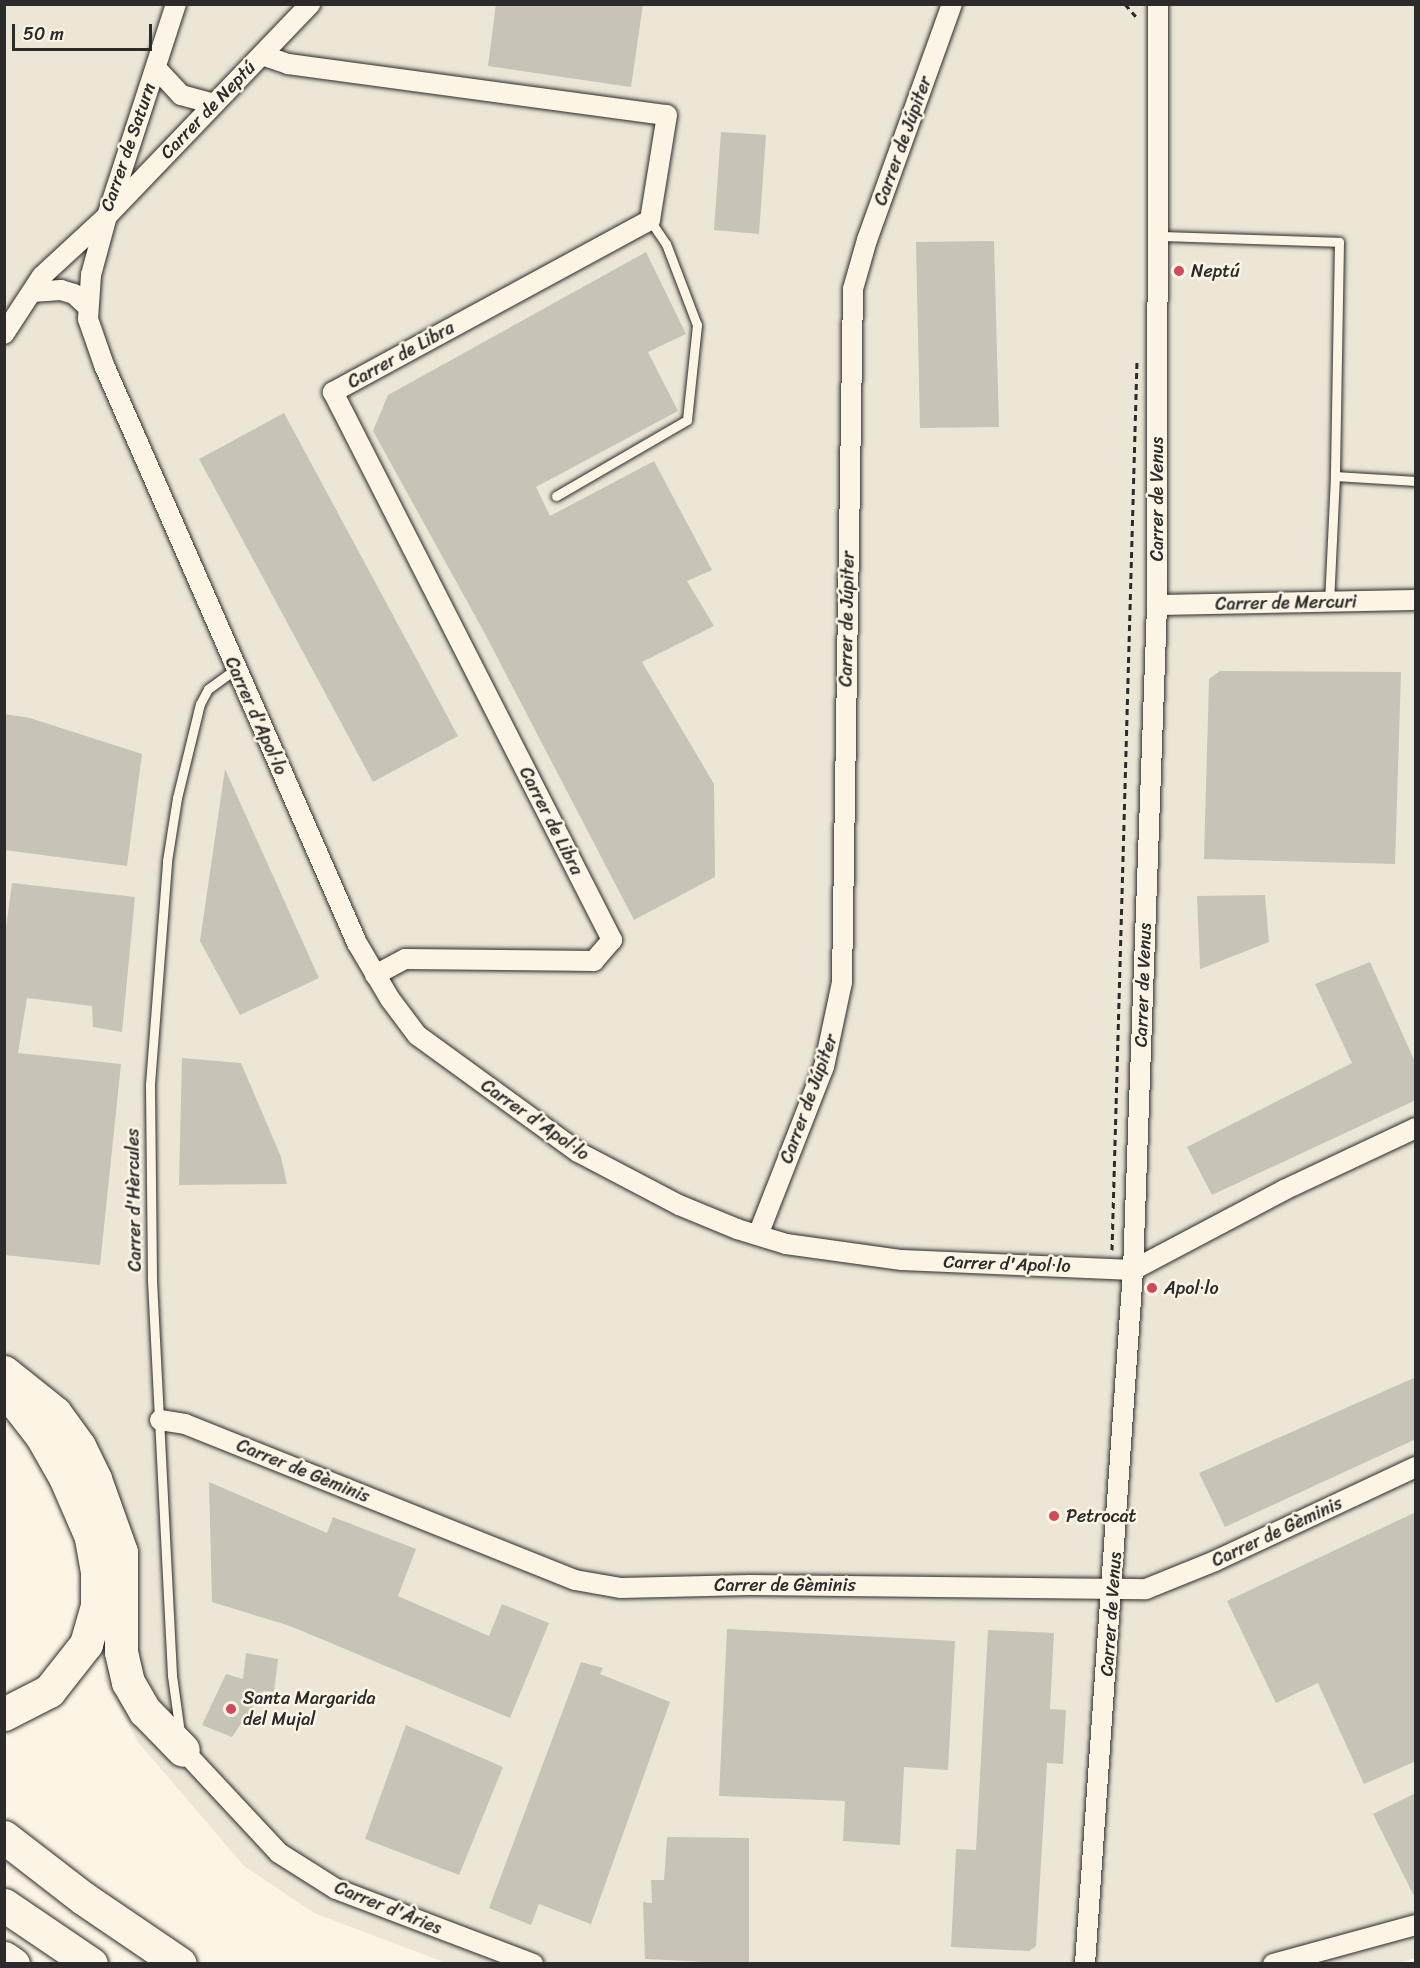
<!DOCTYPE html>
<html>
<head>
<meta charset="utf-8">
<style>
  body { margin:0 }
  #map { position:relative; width:1420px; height:1968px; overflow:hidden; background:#fcf5e5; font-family:Sriracha,sans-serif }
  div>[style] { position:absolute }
  .built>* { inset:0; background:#ece6d7 }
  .building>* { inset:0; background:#c8c3b7 }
  .path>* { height:3px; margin-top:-1.5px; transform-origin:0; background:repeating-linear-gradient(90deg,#2b2b2b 0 6px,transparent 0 10.5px) }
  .roads { filter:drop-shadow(0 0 2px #2b2b2b) drop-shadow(0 0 2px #2b2b2b) }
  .service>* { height:9px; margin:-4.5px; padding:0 4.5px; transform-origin:4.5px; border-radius:4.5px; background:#fcf5e5 }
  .minor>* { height:20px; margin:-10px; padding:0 10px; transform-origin:10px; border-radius:10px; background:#fcf5e5 }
  .motorway>* { height:33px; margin:-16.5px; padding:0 16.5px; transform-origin:16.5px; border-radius:16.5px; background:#fcf5e5 }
  .dots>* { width:16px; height:16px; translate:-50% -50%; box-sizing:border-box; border:3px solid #fcf5e5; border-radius:50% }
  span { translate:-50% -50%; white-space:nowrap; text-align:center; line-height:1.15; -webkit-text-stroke:5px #fcf5e5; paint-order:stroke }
  .street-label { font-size:18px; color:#2b2b2b }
  .poi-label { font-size:18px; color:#2b2b2b }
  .left { translate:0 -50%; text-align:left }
  .frame { position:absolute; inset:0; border:6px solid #2b2b2b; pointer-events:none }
  .scale { position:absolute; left:12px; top:24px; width:140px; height:27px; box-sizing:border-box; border:3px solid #2b2b2b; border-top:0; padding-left:8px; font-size:18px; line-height:21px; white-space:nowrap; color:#2b2b2b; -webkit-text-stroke:4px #fcf5e5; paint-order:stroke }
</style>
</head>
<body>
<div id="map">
  <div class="built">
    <i style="clip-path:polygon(5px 5px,1415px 5px,1415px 1958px,1397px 1964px,449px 1964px,314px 1913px,244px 1866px,138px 1742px,104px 1680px,111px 1617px,5px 1374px)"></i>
  </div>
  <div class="building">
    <i style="clip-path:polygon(496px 4px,643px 4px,631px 87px,488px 66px)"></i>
    <i style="clip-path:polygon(721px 132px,766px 135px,759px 234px,714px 230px)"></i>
    <i style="clip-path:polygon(994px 241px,999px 427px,920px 428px,916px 242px)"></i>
    <i style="clip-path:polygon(646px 252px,686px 334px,648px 352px,678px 411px,536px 487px,550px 516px,654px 461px,712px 570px,687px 581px,714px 626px,642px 662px,714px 784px,715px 877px,634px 920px,484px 632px,373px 431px,388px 395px)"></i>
    <i style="clip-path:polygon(284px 413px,458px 736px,373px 782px,199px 459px)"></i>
    <i style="clip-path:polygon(1220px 671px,1401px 672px,1395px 864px,1204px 859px,1209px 679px)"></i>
    <i style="clip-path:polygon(4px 714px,30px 718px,142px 754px,127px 866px,4px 850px)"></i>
    <i style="clip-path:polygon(225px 769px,319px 978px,240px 1015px,200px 941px)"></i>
    <i style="clip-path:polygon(12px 883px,135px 897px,122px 1032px,93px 1027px,92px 1006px,27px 998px,18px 1053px,121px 1064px,100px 1265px,4px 1255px,4px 943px)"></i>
    <i style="clip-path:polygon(1265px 895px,1269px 942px,1200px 969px,1197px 896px)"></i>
    <i style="clip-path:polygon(1370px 962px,1416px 1064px,1416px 1100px,1212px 1195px,1187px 1147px,1352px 1063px,1315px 984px)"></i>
    <i style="clip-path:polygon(182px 1058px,241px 1063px,281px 1157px,287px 1184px,179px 1185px)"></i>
    <i style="clip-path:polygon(1416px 1377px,1416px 1439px,1225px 1527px,1199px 1473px)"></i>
    <i style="clip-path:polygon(209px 1482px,327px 1533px,333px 1517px,416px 1549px,398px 1596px,489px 1636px,502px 1604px,549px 1623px,510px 1718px,290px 1626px,212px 1602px)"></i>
    <i style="clip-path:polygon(1416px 1512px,1416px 1761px,1364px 1784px,1318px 1683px,1276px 1703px,1227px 1601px)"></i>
    <i style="clip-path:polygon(727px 1629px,955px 1641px,948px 1770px,904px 1767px,900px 1845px,843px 1841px,845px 1801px,719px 1796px)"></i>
    <i style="clip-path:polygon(988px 1630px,1054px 1633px,1050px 1709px,1066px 1710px,1063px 1764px,1047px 1763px,1036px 1946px,1029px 1951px,951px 1947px,956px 1849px,976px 1850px)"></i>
    <i style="clip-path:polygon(246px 1653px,278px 1659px,274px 1692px,263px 1691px,232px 1737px,202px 1725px,226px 1674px,243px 1679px)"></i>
    <i style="clip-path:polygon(581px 1662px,603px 1668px,600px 1674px,670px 1702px,591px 1924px,539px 1904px,531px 1925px,489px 1908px)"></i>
    <i style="clip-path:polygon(406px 1725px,503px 1767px,459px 1875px,365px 1839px)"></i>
    <i style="clip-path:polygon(1416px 1793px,1416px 1900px,1373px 1814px)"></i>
    <i style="clip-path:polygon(667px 1837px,749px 1838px,749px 1964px,645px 1959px,643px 1902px,652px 1903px,651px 1880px,664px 1880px)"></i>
  </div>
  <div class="path">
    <i style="left:1125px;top:4px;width:21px;rotate:49deg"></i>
    <i style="left:1112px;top:1250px;width:890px;rotate:-88.39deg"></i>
  </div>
  <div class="roads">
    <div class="service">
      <i style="left:1159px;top:236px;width:180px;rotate:1.9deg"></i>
      <i style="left:1339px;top:242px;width:234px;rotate:91deg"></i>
      <i style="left:1335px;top:476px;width:127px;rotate:92.7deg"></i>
      <i style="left:1335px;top:476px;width:81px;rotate:3.5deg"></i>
      <i style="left:556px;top:496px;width:151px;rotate:-30.1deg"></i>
      <i style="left:687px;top:420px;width:96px;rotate:-84deg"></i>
      <i style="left:697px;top:325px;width:87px;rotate:-110.9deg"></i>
      <i style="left:666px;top:244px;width:29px;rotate:-124deg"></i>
      <i style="left:180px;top:1733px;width:59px;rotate:-97.9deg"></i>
      <i style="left:172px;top:1675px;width:398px;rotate:-92.9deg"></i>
      <i style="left:152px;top:1278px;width:194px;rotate:-90.6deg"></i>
      <i style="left:150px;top:1084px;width:224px;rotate:-85.6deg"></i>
      <i style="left:167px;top:861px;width:64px;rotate:-81deg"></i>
      <i style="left:177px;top:798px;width:97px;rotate:-76.3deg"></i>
      <i style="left:200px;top:704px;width:17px;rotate:-62deg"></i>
      <i style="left:208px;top:689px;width:34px;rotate:-36deg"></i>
    </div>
    <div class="minor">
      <i style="left:176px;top:4px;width:223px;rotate:108deg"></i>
      <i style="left:107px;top:216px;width:61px;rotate:105.2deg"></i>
      <i style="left:91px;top:275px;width:44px;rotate:93.9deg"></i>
      <i style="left:88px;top:319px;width:49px;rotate:70.8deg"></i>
      <i style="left:104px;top:365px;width:631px;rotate:66.36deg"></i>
      <i style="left:357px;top:943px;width:65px;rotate:59.5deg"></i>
      <i style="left:390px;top:999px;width:45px;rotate:53.1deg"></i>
      <i style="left:417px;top:1035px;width:199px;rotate:36deg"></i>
      <i style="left:578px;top:1152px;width:114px;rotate:27.7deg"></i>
      <i style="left:679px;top:1205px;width:63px;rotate:22.5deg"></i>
      <i style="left:737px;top:1229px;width:51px;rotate:17deg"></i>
      <i style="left:786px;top:1244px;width:117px;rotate:7.9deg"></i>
      <i style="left:902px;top:1260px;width:231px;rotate:2.5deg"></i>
      <i style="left:1133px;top:1270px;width:171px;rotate:-27.9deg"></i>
      <i style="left:1284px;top:1190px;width:146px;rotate:-25.2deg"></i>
      <i style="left:262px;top:55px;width:28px;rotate:19deg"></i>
      <i style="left:288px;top:64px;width:382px;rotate:7.7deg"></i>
      <i style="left:667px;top:115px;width:106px;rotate:99.2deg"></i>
      <i style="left:650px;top:220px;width:361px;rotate:151.5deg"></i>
      <i style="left:333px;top:392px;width:615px;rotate:63.02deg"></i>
      <i style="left:612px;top:940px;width:28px;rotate:131deg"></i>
      <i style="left:594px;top:961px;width:189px;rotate:-179.4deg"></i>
      <i style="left:405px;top:959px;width:34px;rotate:152deg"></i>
      <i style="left:156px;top:68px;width:37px;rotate:47deg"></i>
      <i style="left:181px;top:95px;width:34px;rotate:15deg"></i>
      <i style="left:32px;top:292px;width:29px;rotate:-4deg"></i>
      <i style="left:61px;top:290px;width:14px;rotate:17deg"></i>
      <i style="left:74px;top:294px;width:19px;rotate:43deg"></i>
      <i style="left:4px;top:334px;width:69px;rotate:-56.8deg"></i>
      <i style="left:42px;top:276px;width:88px;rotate:-42.7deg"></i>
      <i style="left:107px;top:216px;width:294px;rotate:-46.2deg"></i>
      <i style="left:1157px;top:605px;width:259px;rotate:-1.1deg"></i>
      <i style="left:758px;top:1235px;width:180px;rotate:-68.6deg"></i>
      <i style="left:824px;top:1067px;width:87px;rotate:-78deg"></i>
      <i style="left:842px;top:982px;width:693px;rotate:-89.09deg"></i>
      <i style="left:853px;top:289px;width:51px;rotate:-74.1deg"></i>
      <i style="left:867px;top:240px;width:251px;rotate:-70.2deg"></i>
      <i style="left:160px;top:1420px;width:25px;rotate:9deg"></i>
      <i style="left:185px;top:1424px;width:420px;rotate:21.8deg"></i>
      <i style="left:575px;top:1580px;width:47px;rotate:9.9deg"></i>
      <i style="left:621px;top:1588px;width:129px;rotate:-1.3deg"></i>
      <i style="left:750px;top:1585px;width:396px;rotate:0.6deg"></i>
      <i style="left:1146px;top:1589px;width:74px;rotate:-22.1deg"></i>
      <i style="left:1215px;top:1561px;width:222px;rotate:-25.1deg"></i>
      <i style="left:183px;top:1750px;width:141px;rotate:47deg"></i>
      <i style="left:279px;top:1853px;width:67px;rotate:32.3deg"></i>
      <i style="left:336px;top:1889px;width:211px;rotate:20.8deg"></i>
      <i style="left:1085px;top:1964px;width:696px;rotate:-86.04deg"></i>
      <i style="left:1133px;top:1270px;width:665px;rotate:-87.93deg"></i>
      <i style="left:1157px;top:605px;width:601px;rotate:-89.9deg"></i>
      <i style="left:1273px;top:1964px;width:148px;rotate:-15.3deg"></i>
    </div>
    <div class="motorway">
      <i style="left:4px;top:1372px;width:65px;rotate:38.8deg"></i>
      <i style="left:55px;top:1413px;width:41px;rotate:54deg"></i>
      <i style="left:79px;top:1446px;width:37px;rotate:64deg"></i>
      <i style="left:95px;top:1479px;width:77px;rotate:70.4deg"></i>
      <i style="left:121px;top:1552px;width:100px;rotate:90deg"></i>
      <i style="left:121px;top:1652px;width:31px;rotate:77deg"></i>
      <i style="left:128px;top:1682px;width:34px;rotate:60deg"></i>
      <i style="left:145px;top:1711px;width:54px;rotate:45.7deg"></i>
      <i style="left:4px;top:1714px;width:51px;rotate:-27.1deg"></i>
      <i style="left:49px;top:1691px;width:60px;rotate:-51.8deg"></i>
      <i style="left:86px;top:1644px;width:40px;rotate:-74deg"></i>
      <i style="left:97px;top:1606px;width:34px;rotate:-90deg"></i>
      <i style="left:97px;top:1572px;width:36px;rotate:-100deg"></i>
      <i style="left:91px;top:1537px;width:65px;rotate:-113.4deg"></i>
      <i style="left:65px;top:1477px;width:48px;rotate:-119.7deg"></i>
      <i style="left:41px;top:1435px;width:57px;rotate:-127.9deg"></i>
      <i style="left:4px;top:1837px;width:100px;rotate:37.7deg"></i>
      <i style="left:83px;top:1898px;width:117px;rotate:34.2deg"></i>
      <i style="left:4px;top:1905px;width:105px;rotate:34.1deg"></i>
      <i style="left:4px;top:1958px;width:11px;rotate:34deg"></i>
    </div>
  </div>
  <div class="dots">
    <i style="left:1179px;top:271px;background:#d1495b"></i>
    <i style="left:1152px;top:1288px;background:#d1495b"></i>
    <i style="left:1054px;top:1516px;background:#d1495b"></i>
    <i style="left:231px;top:1709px;background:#d1495b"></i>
  </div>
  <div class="street-label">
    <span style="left:208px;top:110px;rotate:-46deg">Carrer de Neptú</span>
    <span style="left:903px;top:141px;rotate:-70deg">Carrer de Júpiter</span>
    <span style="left:128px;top:147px;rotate:-71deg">Carrer de Saturn</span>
    <span style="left:401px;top:355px;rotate:-29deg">Carrer de Libra</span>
    <span style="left:1157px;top:499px;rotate:-90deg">Carrer de Venus</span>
    <span style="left:1286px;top:603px;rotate:-1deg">Carrer de Mercuri</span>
    <span style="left:847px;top:619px;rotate:-89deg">Carrer de Júpiter</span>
    <span style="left:256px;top:716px;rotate:66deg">Carrer d'Apol·lo</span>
    <span style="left:551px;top:821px;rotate:63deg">Carrer de Libra</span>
    <span style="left:1143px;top:985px;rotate:-88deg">Carrer de Venus</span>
    <span style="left:809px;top:1099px;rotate:-70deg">Carrer de Júpiter</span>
    <span style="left:535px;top:1120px;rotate:35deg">Carrer d'Apol·lo</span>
    <span style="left:134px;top:1200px;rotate:-91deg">Carrer d'Hèrcules</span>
    <span style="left:1007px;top:1264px;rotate:2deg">Carrer d'Apol·lo</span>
    <span style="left:303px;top:1471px;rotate:22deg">Carrer de Gèminis</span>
    <span style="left:1277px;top:1532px;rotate:-25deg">Carrer de Gèminis</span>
    <span style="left:785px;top:1585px">Carrer de Gèminis</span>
    <span style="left:1111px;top:1614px;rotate:-86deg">Carrer de Venus</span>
    <span style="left:388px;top:1908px;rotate:22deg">Carrer d'Àries</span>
  </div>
  <div class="poi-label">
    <span class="left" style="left:1191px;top:271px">Neptú</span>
    <span class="left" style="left:1164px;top:1288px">Apol·lo</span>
    <span class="left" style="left:1066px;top:1516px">Petrocat</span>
    <span class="left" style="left:243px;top:1709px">Santa Margarida<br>del Mujal</span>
  </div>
  <div class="frame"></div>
  <div class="scale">50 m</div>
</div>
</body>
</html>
